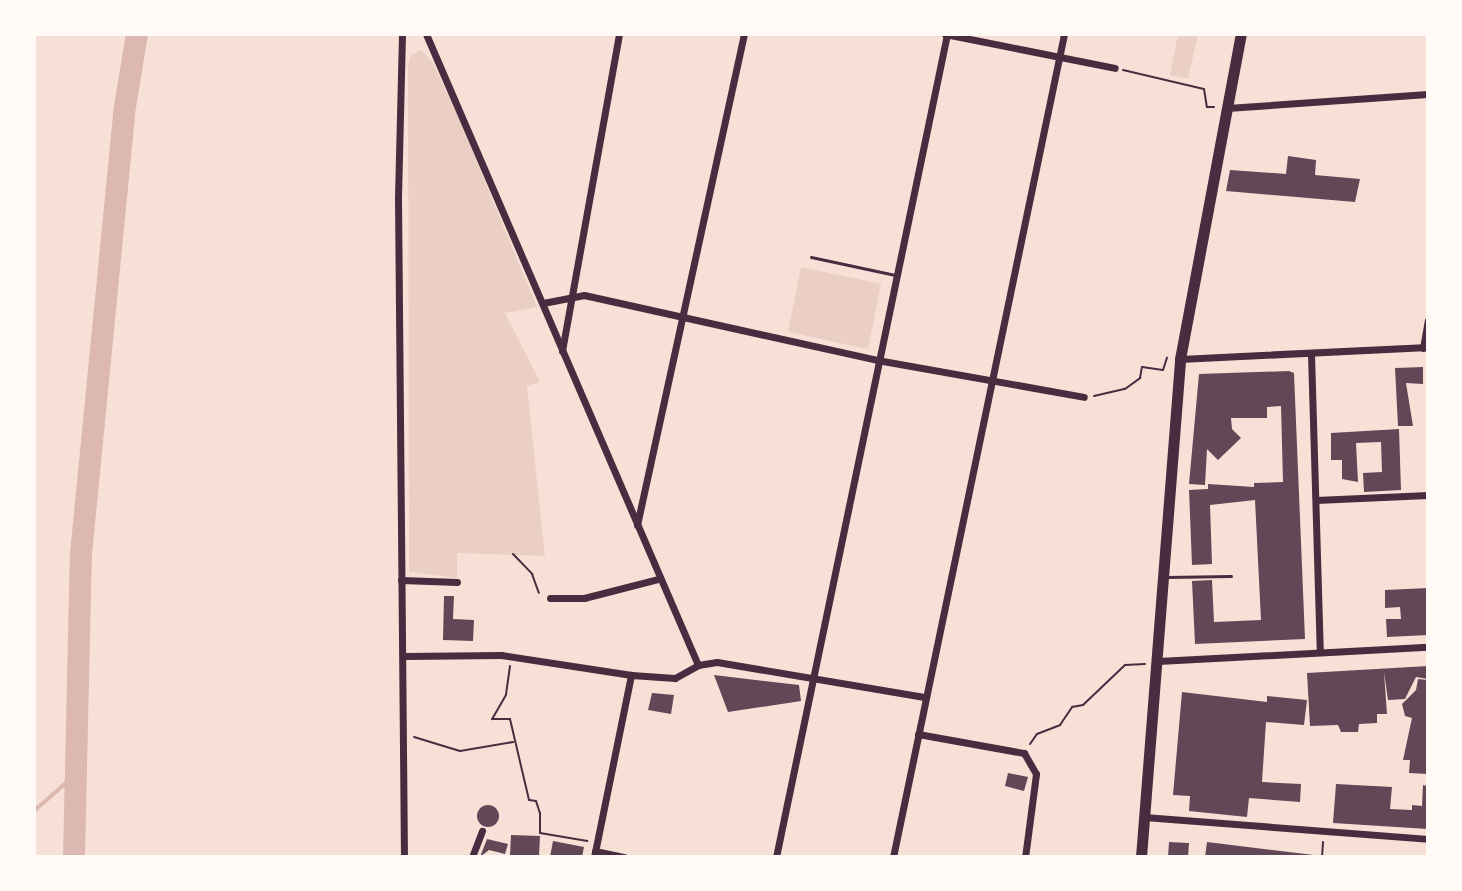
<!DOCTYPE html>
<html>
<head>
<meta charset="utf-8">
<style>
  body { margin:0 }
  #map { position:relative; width:1462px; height:891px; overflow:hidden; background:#f7e1d7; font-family:"Archivo Narrow",sans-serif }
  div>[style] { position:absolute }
  .green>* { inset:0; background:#ebcfc5 }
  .stream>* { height:4px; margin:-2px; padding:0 2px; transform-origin:2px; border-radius:2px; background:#dcb8b0 }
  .river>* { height:22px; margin:-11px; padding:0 11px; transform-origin:11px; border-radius:11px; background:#dcb8b0 }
  .building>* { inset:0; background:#644757 }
  .round { border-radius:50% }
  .path>* { height:2px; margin:-1px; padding:0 1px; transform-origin:1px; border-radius:1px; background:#4a2c40 }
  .service>* { height:3px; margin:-1.5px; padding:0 1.5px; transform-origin:1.5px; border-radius:1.5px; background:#4a2c40 }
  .minor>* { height:7px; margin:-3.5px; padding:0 3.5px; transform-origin:3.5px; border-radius:3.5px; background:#4a2c40 }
  .primary>* { height:11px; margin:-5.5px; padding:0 5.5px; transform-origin:5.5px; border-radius:5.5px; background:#4a2c40 }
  span { translate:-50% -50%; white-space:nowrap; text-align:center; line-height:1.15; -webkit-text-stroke:7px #fffaf5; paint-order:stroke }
  .frame { position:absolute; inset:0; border:36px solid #fffaf5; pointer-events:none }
</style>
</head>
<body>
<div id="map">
  <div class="green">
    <i style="clip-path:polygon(1178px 34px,1198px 34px,1188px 79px,1170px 75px)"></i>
    <i style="clip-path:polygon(421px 50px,432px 61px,456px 112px,537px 307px,505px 313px,540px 382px,527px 386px,545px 556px,457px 553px,457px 578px,409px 572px,408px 65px,411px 55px)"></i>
    <i style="clip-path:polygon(801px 267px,881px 284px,868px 349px,788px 332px)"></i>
  </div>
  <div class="stream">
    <i style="left:34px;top:811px;width:55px;rotate:-41.3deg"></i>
  </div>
  <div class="river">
    <i style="left:74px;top:857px;width:303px;rotate:-88.7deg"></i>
    <i style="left:81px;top:554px;width:443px;rotate:-84.4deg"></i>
    <i style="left:124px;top:113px;width:80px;rotate:-80.7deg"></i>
  </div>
  <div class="building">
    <i style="clip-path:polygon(1288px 156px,1316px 160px,1315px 175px,1360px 179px,1355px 202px,1226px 191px,1230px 170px,1286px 174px)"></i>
    <i style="clip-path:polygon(1423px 367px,1423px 384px,1406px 383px,1413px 426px,1398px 426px,1395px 368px)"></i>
    <i style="clip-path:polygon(1289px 371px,1294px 373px,1305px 639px,1195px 644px,1192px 581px,1212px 580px,1214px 622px,1261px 620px,1255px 500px,1210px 505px,1212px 564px,1192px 565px,1189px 490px,1208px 489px,1208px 484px,1254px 487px,1254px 483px,1283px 482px,1281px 406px,1267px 407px,1267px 418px,1231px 418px,1232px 429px,1241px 438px,1218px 460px,1207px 449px,1205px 485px,1189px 484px,1199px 374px)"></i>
    <i style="clip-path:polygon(1399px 429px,1401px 490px,1364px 492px,1363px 473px,1382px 472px,1381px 442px,1356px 443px,1358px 482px,1342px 479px,1342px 460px,1331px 460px,1331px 433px)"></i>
    <i style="clip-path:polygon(1428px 588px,1428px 635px,1387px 637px,1386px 619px,1401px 619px,1400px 607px,1385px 608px,1385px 590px)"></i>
    <i style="clip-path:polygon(444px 596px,454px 596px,453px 619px,474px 620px,473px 641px,443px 640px)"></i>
    <i style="clip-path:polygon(1428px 666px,1428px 679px,1416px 677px,1405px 699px,1388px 700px,1384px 672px,1387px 714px,1377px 714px,1377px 723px,1359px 724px,1358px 732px,1341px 732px,1338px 725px,1310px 726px,1307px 673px)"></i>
    <i style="clip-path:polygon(714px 675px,799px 685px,801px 701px,728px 712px)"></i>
    <i style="clip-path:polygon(1418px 679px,1428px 680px,1428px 774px,1409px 773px,1410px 760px,1403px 760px,1412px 718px,1405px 716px,1402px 704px,1416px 690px)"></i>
    <i style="clip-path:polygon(1182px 692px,1267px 702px,1267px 696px,1307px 700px,1304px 725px,1266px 722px,1262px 782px,1301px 784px,1300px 802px,1249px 798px,1247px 817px,1189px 811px,1190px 796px,1173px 795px)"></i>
    <i style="clip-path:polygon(652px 693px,674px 695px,671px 714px,648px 710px)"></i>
    <i style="clip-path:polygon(1008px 773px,1028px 777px,1024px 791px,1005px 786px)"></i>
    <i style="clip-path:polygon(1336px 784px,1392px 787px,1390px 809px,1412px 810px,1412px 805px,1422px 806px,1423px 785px,1428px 786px,1428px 829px,1333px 823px)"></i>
    <i class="round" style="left:477px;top:805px;width:22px;height:22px"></i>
    <i style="clip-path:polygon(511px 835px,540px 836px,539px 856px,510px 855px)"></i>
    <i style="clip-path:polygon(487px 839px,508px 844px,505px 854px,489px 850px,480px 857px)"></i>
    <i style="clip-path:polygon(553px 841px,584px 847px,582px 857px,550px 857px)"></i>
    <i style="clip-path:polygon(1169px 842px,1189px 843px,1188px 857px,1168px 857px)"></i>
    <i style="clip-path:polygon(1207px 842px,1314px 855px,1314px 857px,1205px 857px)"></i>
  </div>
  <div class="path">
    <i style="left:1123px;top:70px;width:83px;rotate:13.2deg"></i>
    <i style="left:1204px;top:89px;width:18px;rotate:81deg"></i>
    <i style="left:1207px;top:107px;width:7px"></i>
    <i style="left:1094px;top:396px;width:32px;rotate:-13deg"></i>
    <i style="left:1125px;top:389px;width:19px;rotate:-36deg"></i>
    <i style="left:1140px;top:378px;width:11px;rotate:-80deg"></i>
    <i style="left:1142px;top:367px;width:21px;rotate:8deg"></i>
    <i style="left:1163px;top:370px;width:13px;rotate:-72deg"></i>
    <i style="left:513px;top:554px;width:28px;rotate:46deg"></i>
    <i style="left:532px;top:574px;width:20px;rotate:70deg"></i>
    <i style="left:510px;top:666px;width:29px;rotate:98deg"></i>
    <i style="left:506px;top:695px;width:28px;rotate:120deg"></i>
    <i style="left:492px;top:719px;width:18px"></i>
    <i style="left:510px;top:719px;width:83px;rotate:76.8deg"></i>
    <i style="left:529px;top:800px;width:7px;rotate:8deg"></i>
    <i style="left:536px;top:801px;width:13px;rotate:72deg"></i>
    <i style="left:540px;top:813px;width:20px;rotate:90deg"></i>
    <i style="left:540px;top:833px;width:48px;rotate:9.7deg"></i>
    <i style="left:414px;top:737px;width:48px;rotate:16.9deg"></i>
    <i style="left:460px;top:751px;width:54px;rotate:-9.6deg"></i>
    <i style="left:1030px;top:744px;width:12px;rotate:-55deg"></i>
    <i style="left:1037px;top:734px;width:25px;rotate:-21deg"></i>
    <i style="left:1060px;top:725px;width:22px;rotate:-56deg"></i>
    <i style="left:1072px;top:707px;width:11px;rotate:-10deg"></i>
    <i style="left:1083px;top:705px;width:58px;rotate:-43.6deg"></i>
    <i style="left:1125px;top:665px;width:20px;rotate:-3deg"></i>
    <i style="left:1322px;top:857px;width:15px;rotate:-86deg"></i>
  </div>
  <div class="service">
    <i style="left:811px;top:257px;width:86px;rotate:12.1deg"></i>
    <i style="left:1167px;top:577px;width:64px;rotate:-0.9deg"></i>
  </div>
  <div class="minor">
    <i style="left:402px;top:34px;width:164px;rotate:91.4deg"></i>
    <i style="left:398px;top:198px;width:659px;rotate:89.48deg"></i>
    <i style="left:426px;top:34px;width:687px;rotate:66.68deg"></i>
    <i style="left:945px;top:34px;width:173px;rotate:11.3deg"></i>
    <i style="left:1227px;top:108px;width:201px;rotate:-4deg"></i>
    <i style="left:543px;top:303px;width:42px;rotate:-11deg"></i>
    <i style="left:584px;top:295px;width:300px;rotate:12.5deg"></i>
    <i style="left:877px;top:360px;width:210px;rotate:10.1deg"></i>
    <i style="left:1423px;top:348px;width:28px;rotate:-80deg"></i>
    <i style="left:562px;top:351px;width:322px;rotate:-79.8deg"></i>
    <i style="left:1311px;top:354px;width:297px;rotate:88.3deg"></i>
    <i style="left:1180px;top:359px;width:248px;rotate:-2.8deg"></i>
    <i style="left:1316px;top:500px;width:112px;rotate:-2.6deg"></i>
    <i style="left:637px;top:525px;width:503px;rotate:-77.71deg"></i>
    <i style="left:401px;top:580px;width:56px;rotate:2deg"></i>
    <i style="left:550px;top:598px;width:34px"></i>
    <i style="left:584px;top:598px;width:76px;rotate:-14.4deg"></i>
    <i style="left:405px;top:656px;width:96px;rotate:-0.6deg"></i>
    <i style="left:501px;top:655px;width:132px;rotate:8.7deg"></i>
    <i style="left:1158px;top:661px;width:270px;rotate:-3deg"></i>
    <i style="left:918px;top:734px;width:108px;rotate:10.2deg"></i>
    <i style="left:1024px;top:753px;width:24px;rotate:60deg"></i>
    <i style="left:1036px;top:774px;width:84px;rotate:97.5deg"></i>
    <i style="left:1144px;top:817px;width:285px;rotate:4.4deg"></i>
    <i style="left:595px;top:851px;width:30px;rotate:12deg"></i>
    <i style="left:472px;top:857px;width:28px;rotate:-69deg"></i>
    <i style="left:594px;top:857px;width:186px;rotate:-78.5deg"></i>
    <i style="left:631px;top:675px;width:44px;rotate:3.9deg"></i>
    <i style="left:675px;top:678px;width:26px;rotate:-29deg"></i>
    <i style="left:698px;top:665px;width:19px;rotate:-9deg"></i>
    <i style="left:717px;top:662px;width:210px;rotate:9.6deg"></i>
    <i style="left:776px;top:857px;width:841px;rotate:-78.26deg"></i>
    <i style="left:893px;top:857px;width:841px;rotate:-78.26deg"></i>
  </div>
  <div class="primary">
    <i style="left:1141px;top:857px;width:500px;rotate:-85.5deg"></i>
    <i style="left:1180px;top:359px;width:331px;rotate:-79.4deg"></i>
  </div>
  <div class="frame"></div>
</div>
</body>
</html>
